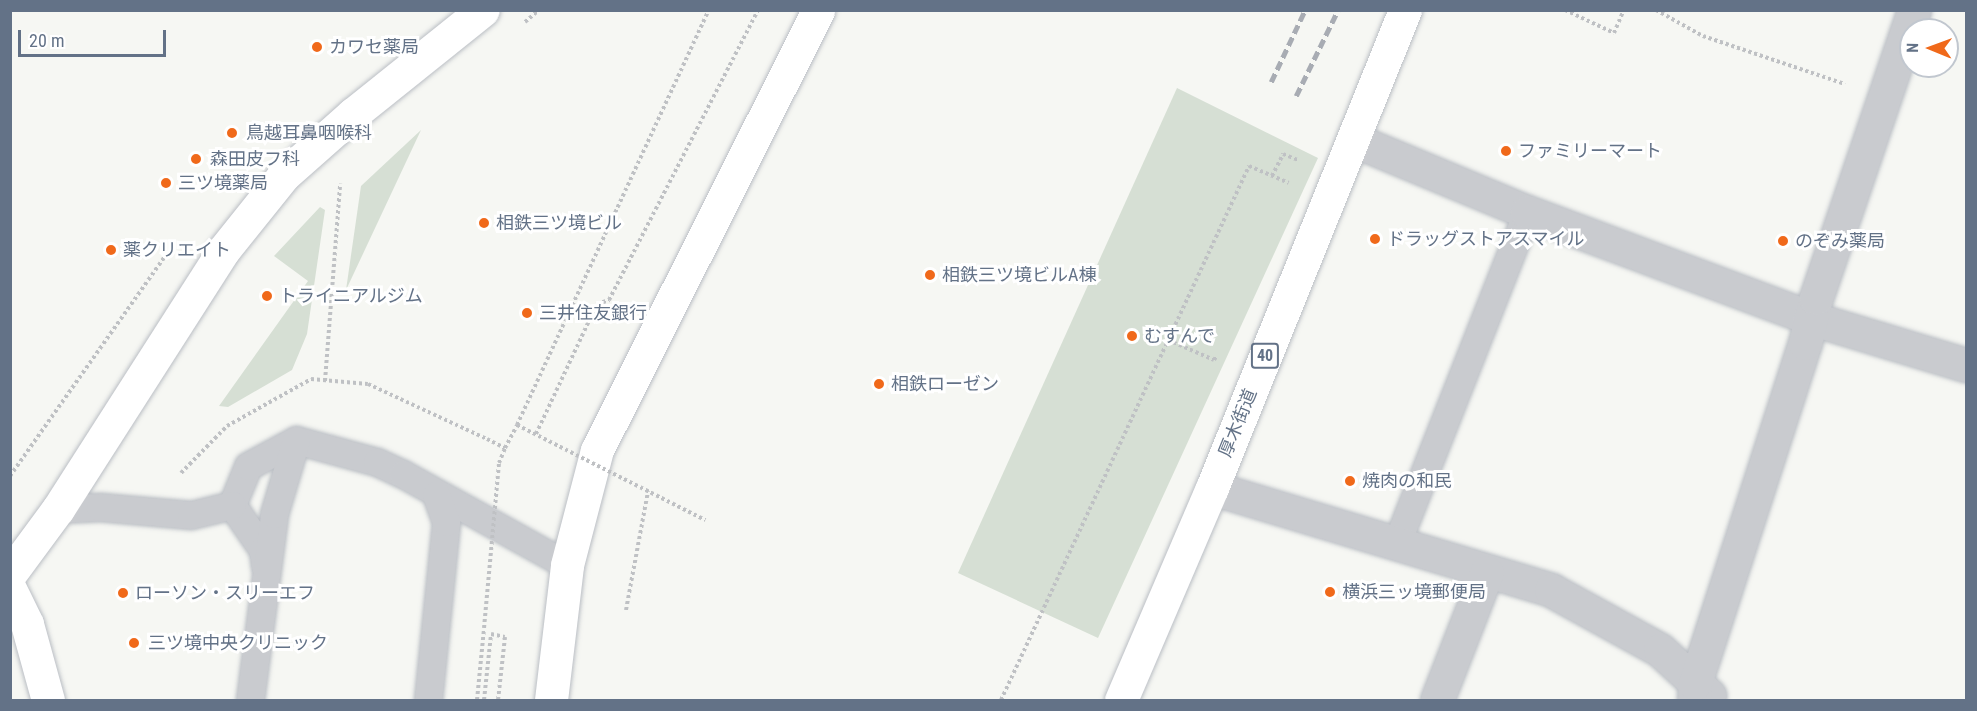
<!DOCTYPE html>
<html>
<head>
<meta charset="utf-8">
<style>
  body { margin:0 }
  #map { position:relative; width:1977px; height:711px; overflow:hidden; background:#f6f7f3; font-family:"Roboto Condensed","Noto Sans JP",sans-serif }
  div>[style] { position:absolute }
  .green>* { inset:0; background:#d6dfd4 }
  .path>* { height:4px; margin-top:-2px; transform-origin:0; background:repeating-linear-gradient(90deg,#bfc1c4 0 3px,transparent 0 6px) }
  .roads { filter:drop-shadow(0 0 2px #babec4) drop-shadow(0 0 2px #babec4) }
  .lane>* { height:27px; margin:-13.5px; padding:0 13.5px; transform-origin:13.5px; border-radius:13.5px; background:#c9cbcf }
  .street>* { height:33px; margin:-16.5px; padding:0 16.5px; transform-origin:16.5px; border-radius:16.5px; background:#c9cbcf }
  .secondary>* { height:33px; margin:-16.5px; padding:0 16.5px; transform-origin:16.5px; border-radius:16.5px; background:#fff }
  .primary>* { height:33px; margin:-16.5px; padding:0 16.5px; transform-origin:16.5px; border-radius:16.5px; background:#fff }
  .rail>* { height:4.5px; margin-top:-2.25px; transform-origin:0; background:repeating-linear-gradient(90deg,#a8acb3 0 9px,transparent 0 13.5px) }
  .path-bridge>* { height:4px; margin-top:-2px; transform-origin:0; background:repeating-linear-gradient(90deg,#bfc1c4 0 3px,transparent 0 6px) }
  .dots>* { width:16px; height:16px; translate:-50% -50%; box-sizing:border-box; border:3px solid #fff; border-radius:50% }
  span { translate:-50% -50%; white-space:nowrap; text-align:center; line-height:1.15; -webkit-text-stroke:6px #fff; paint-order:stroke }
  .shield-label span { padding:2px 4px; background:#fff; border:2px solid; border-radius:4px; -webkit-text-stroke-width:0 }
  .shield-label { font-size:16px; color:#637287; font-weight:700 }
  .poi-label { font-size:18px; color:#637287 }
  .left { translate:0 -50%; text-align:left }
  .street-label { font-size:18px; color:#637287 }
  .frame { position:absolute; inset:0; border:12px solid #637287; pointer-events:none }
  .north { position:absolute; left:1899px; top:18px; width:60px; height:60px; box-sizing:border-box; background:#fff; border:2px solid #c1c7cf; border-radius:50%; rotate:271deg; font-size:16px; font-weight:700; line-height:24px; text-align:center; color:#637287 }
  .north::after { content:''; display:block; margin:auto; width:21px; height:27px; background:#f0691a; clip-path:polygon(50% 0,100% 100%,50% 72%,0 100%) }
  .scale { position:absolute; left:18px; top:30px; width:148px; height:27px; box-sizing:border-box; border:3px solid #637287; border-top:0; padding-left:8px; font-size:18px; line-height:21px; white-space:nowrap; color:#637287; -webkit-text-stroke:4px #fff; paint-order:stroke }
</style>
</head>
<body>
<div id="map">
  <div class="green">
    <i style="clip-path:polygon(1177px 88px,1318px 158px,1098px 638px,958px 573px)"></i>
    <i style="clip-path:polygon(421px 130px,346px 290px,361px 186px)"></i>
    <i style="clip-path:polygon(320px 207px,325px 210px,307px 334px,292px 370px,228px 407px,219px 406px,308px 281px,274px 256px)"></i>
  </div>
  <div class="path">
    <i style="left:1565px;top:10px;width:54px;rotate:25.1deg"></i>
    <i style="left:1614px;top:33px;width:25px;rotate:-67deg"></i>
    <i style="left:1656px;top:10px;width:54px;rotate:29deg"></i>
    <i style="left:1703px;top:36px;width:150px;rotate:18.7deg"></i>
    <i style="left:525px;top:22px;width:18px;rotate:-41deg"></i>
    <i style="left:1272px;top:176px;width:25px;rotate:-63deg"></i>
    <i style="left:1283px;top:154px;width:16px;rotate:22deg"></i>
    <i style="left:1168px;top:340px;width:50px;rotate:23.5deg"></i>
    <i style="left:1214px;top:360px;width:4px;rotate:-56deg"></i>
    <i style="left:325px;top:381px;width:198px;rotate:-85.6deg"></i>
    <i style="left:517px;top:425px;width:457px;rotate:-65.2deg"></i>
    <i style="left:536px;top:434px;width:144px;rotate:-64.9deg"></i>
    <i style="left:597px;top:304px;width:13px;rotate:-18deg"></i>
    <i style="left:609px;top:300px;width:326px;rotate:-62.8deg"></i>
    <i style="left:181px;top:473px;width:66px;rotate:-45.6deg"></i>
    <i style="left:227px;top:426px;width:96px;rotate:-29.2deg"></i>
    <i style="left:311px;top:379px;width:57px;rotate:5deg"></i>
    <i style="left:368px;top:384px;width:131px;rotate:24.8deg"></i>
    <i style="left:10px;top:476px;width:271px;rotate:-54.8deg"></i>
    <i style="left:626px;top:610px;width:121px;rotate:-79.5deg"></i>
    <i style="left:477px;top:700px;width:72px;rotate:-84.4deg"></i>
    <i style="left:484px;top:700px;width:66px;rotate:-83.9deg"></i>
    <i style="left:491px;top:634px;width:14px;rotate:12deg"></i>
    <i style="left:505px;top:637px;width:63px;rotate:96.3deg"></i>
    <i style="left:1001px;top:700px;width:589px;rotate:-65.09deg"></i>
    <i style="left:1249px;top:166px;width:43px;rotate:23deg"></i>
  </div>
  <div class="roads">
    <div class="lane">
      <i style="left:232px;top:505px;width:42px;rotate:-67.7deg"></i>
      <i style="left:248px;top:466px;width:55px;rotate:-28.4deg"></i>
      <i style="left:296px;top:440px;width:84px;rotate:15.2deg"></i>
      <i style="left:377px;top:462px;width:29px;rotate:25deg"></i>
      <i style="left:403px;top:474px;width:188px;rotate:29deg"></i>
      <i style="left:232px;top:505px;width:55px;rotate:55.4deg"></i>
      <i style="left:263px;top:550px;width:16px;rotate:83deg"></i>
      <i style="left:58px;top:509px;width:42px;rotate:-2.7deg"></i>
      <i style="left:100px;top:507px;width:91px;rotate:5deg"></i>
      <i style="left:191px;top:515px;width:42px;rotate:-13.7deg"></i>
      <i style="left:1396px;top:545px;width:358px;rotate:-68.5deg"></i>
      <i style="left:250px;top:700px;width:188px;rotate:-82.6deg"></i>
      <i style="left:274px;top:514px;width:77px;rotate:-73.4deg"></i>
      <i style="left:428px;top:700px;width:179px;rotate:-84.2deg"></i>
      <i style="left:446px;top:522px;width:29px;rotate:-110deg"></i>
    </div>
    <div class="street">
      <i style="left:1354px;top:140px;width:187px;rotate:22.6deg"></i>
      <i style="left:1527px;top:212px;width:302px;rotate:20.5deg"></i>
      <i style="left:1810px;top:318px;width:163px;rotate:16.8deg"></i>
      <i style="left:1212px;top:488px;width:354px;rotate:16.7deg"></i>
      <i style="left:1551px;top:590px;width:124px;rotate:28.8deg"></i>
      <i style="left:1660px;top:650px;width:67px;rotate:42.6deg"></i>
      <i style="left:1437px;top:700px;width:137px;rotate:-68.7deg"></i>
      <i style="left:1694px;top:700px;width:17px;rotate:-87deg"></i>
      <i style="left:1695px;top:683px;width:357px;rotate:-72.1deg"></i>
      <i style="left:1805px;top:343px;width:46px;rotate:-76.3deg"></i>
      <i style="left:1816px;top:298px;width:304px;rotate:-71.2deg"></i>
    </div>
    <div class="secondary">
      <i style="left:10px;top:574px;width:81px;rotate:-53.6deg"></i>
      <i style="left:58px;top:509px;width:306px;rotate:-57.4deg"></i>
      <i style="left:223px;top:251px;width:96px;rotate:-51.3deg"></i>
      <i style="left:283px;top:176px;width:94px;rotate:-41.5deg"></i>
      <i style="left:353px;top:114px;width:166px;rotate:-38.7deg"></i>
      <i style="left:10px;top:589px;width:39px;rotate:64deg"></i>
      <i style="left:27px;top:624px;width:79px;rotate:74.6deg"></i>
      <i style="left:551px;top:700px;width:136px;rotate:-83.2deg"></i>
      <i style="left:567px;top:565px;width:119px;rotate:-75.4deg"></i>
      <i style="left:597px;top:450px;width:492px;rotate:-63.3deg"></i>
    </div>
    <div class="primary">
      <i style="left:1121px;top:700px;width:231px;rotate:-66.8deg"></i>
      <i style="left:1212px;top:488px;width:515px;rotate:-68.01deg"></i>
    </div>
  </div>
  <div class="rail">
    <i style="left:1271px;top:82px;width:80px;rotate:-64.7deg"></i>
    <i style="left:1296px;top:96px;width:96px;rotate:-64deg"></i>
  </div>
  <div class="path-bridge">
    <i style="left:487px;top:439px;width:20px;rotate:27deg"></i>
    <i style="left:505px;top:448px;width:26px;rotate:-62deg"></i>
    <i style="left:517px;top:425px;width:211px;rotate:26.8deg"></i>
    <i style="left:484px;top:628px;width:166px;rotate:-84.8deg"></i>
    <i style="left:499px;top:463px;width:16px;rotate:-68deg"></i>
  </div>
  <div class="dots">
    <i style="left:317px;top:47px;background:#f0691a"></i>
    <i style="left:232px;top:133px;background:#f0691a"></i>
    <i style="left:1506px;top:151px;background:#f0691a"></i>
    <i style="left:196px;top:159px;background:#f0691a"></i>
    <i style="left:166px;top:183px;background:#f0691a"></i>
    <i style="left:484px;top:223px;background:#f0691a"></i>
    <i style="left:1375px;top:239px;background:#f0691a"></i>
    <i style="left:1783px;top:241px;background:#f0691a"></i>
    <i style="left:111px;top:250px;background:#f0691a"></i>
    <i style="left:930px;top:275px;background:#f0691a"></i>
    <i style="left:267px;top:296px;background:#f0691a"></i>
    <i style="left:527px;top:313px;background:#f0691a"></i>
    <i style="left:1132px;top:336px;background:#f0691a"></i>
    <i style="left:879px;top:384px;background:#f0691a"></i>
    <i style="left:1350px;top:481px;background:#f0691a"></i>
    <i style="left:1330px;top:592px;background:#f0691a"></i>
    <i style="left:123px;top:593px;background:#f0691a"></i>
    <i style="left:134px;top:643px;background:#f0691a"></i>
  </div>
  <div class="shield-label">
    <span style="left:1265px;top:356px">40</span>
  </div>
  <div class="poi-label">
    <span class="left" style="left:329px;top:47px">カワセ薬局</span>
    <span class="left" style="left:246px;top:133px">鳥越耳鼻咽喉科</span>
    <span class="left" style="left:1518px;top:151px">ファミリーマート</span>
    <span class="left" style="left:210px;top:159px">森田皮フ科</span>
    <span class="left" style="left:178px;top:183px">三ツ境薬局</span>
    <span class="left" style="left:496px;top:223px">相鉄三ツ境ビル</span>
    <span class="left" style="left:1387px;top:239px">ドラッグストアスマイル</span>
    <span class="left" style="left:1795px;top:241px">のぞみ薬局</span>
    <span class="left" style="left:123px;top:250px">薬クリエイト</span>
    <span class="left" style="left:942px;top:275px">相鉄三ツ境ビルA棟</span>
    <span class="left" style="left:279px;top:296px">トライニアルジム</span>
    <span class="left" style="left:539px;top:313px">三井住友銀行</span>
    <span class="left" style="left:1144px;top:336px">むすんで</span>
    <span class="left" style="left:891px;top:384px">相鉄ローゼン</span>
    <span class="left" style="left:1362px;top:481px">焼肉の和民</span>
    <span class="left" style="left:1342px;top:592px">横浜三ッ境郵便局</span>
    <span class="left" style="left:135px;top:593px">ローソン・スリーエフ</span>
    <span class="left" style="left:148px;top:643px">三ツ境中央クリニック</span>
  </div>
  <div class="street-label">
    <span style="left:1238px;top:423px;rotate:-68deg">厚木街道</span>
  </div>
  <div class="frame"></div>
  <div class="north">N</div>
  <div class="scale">20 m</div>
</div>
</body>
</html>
